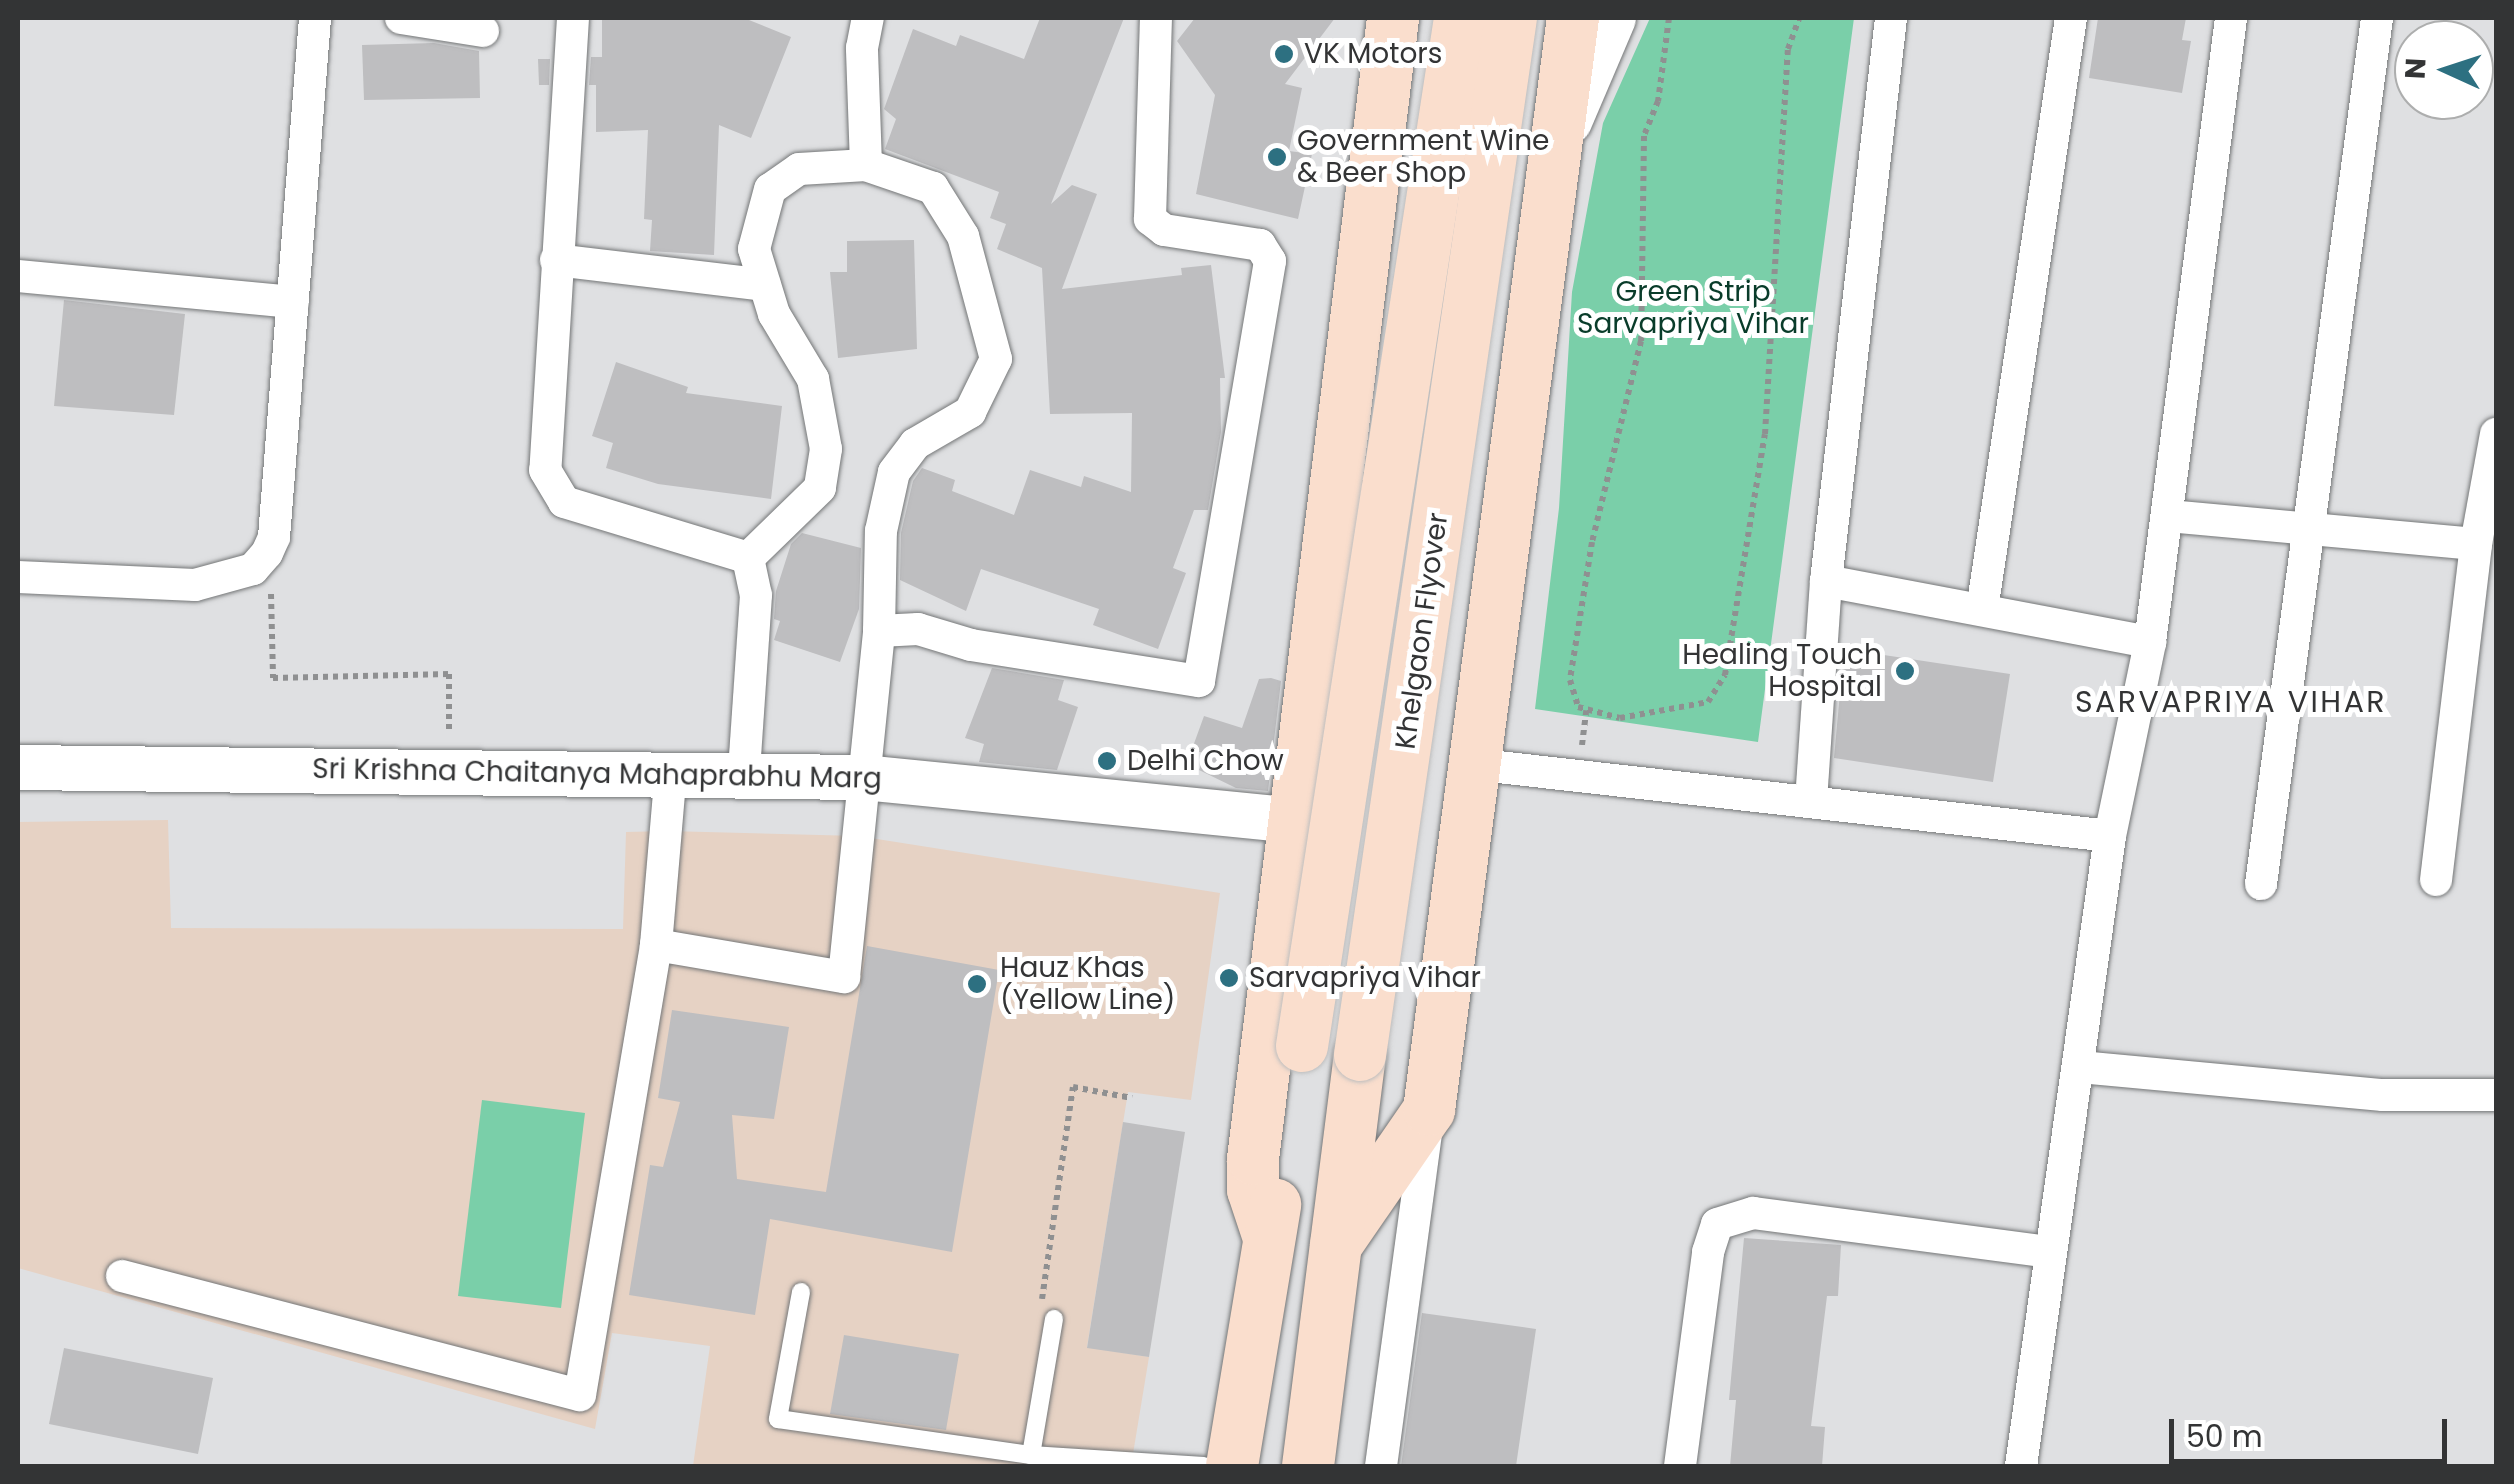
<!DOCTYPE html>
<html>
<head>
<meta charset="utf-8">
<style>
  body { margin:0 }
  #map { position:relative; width:2514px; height:1484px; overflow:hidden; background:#dfe0e2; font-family:Poppins,sans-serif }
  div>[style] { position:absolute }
  .education>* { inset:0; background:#e6d2c4 }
  .green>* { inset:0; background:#7acfa9 }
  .building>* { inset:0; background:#bebec0 }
  .path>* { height:6px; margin-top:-3px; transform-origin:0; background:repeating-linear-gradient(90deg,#8f9091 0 5px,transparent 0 10px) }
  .roads { filter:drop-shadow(0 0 2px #747677) drop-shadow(0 0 2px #747677) }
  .lane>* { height:18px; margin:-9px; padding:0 9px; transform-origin:9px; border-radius:9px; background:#fff }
  .street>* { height:32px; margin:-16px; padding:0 16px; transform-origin:16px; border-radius:16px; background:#fff }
  .secondary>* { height:45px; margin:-22.5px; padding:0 22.5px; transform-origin:22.5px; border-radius:22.5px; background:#fff }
  .primary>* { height:52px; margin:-26px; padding:0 26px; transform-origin:26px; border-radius:26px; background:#fadecd }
  .bridges { filter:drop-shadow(0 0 2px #bebebe) drop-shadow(0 0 2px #bebebe) }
  .primary-bridge>* { height:52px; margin:-26px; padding:0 26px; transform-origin:26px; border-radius:26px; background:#fadecd }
  .dots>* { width:28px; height:28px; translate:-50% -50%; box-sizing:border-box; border:5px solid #fff; border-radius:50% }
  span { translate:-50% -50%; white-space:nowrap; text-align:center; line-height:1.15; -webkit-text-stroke:10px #fff; paint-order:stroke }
  .poi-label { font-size:28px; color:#333435 }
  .left { translate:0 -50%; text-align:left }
  .right { translate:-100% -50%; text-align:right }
  .park-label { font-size:28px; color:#093c2a }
  .street-label { font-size:28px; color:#333435 }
  .neighbourhood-label { font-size:30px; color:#333435; letter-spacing:2.5px }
  .frame { position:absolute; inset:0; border:20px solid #333435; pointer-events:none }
  .north { position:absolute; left:2394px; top:20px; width:100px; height:100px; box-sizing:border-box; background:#fff; border:2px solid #adaeae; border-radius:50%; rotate:273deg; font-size:28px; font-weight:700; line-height:40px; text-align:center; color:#333435 }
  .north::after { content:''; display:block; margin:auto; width:35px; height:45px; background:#2d7081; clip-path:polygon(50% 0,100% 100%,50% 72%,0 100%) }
  .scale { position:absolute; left:2169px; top:1419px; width:278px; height:45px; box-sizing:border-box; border:5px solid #333435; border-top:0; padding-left:12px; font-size:30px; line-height:35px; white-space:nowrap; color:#333435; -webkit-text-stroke:8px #fff; paint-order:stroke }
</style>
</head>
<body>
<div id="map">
  <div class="education">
    <i style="clip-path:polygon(168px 820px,171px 928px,623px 929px,626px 832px,667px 831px,858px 836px,1220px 893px,1191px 1100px,1128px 1092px,1087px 1347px,1149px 1357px,1131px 1466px,693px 1466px,710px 1346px,612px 1333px,595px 1429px,18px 1268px,18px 822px)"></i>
  </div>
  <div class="green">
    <i style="clip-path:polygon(1650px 18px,1854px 18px,1758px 742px,1535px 709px,1559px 508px,1572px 292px,1603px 123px)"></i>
    <i style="clip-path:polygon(482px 1100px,585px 1113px,561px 1308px,458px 1296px)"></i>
  </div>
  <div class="building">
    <i style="clip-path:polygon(602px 18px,744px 18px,791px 37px,751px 138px,719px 125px,714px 255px,650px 251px,652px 220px,644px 219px,648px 130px,596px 132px,596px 85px,589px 85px,591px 57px,602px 57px)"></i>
    <i style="clip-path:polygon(1040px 18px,1124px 18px,1051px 204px,1072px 185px,1097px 194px,1062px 289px,1182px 275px,1181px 268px,1211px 265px,1225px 378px,1220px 378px,1221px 432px,1208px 510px,1194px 510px,1173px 568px,1186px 573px,1158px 649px,1093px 625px,1099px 609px,981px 569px,966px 611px,900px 580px,901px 533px,913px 481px,922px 468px,955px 480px,952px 491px,1014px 515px,1030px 470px,1081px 487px,1084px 476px,1131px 492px,1132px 413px,1050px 414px,1042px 268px,997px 249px,1006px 224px,990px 218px,999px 192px,885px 149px,896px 119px,884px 109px,913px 29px,956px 46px,960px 35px,1024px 59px)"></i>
    <i style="clip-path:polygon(1195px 18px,1335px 18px,1285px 84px,1302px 88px,1289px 151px,1312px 154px,1298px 219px,1196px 194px,1215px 95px,1177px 41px)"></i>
    <i style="clip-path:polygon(2098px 18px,2186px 18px,2182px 40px,2191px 41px,2182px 93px,2089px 78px)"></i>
    <i style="clip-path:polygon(434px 43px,479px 51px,480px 98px,364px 100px,362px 45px)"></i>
    <i style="clip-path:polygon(538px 59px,550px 59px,549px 85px,539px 85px)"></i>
    <i style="clip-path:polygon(914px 240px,917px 349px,838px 358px,830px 272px,847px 272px,847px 241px)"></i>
    <i style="clip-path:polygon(64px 300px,185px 314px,174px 415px,54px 406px)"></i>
    <i style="clip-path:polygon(616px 362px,688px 387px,686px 393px,782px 406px,771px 499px,658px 484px,606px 468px,613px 443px,592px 436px)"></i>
    <i style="clip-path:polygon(802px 533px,861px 548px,859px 609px,840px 662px,774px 640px,780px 621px,774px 619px,776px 591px,791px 544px)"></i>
    <i style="clip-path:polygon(1844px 649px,2010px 674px,1993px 782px,1834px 758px)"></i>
    <i style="clip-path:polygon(992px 668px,1064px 680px,1058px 700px,1078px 707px,1057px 770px,979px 762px,984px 744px,965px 738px)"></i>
    <i style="clip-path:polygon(1271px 678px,1281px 681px,1268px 791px,1236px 788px,1199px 770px,1205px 754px,1192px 749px,1204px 716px,1242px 728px,1259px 679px)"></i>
    <i style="clip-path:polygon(867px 946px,999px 970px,952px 1252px,770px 1219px,755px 1315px,629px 1295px,650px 1165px,663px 1167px,680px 1102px,658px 1098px,672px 1010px,789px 1027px,774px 1119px,732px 1115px,737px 1179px,826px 1192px)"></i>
    <i style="clip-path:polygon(1123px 1122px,1185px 1132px,1149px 1357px,1087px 1348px)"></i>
    <i style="clip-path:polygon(1744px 1238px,1841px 1245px,1838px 1296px,1827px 1296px,1811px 1426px,1825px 1427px,1822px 1466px,1730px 1466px,1736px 1400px,1729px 1400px)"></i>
    <i style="clip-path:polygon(1422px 1313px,1536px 1329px,1516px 1466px,1401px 1466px)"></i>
    <i style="clip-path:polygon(844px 1335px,959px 1354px,946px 1430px,830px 1414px)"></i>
    <i style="clip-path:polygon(64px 1348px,213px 1378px,198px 1454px,49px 1424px)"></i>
  </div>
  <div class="path">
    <i style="left:1669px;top:18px;width:84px;rotate:97.5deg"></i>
    <i style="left:1658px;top:101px;width:38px;rotate:112deg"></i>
    <i style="left:1644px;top:136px;width:205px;rotate:90.8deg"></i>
    <i style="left:1641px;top:341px;width:207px;rotate:103.7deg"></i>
    <i style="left:1592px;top:542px;width:140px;rotate:99.1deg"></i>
    <i style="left:1570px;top:680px;width:28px;rotate:73deg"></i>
    <i style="left:1578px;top:707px;width:43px;rotate:14.7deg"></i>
    <i style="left:1620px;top:718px;width:89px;rotate:-10.3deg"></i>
    <i style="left:1708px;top:702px;width:32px;rotate:-58deg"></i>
    <i style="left:1725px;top:675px;width:244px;rotate:-80.6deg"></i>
    <i style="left:1765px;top:434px;width:386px;rotate:-86.6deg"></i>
    <i style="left:1788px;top:49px;width:33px;rotate:-70deg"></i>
    <i style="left:271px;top:594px;width:84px;rotate:88.6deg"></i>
    <i style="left:273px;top:678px;width:176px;rotate:-1.3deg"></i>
    <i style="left:449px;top:674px;width:58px;rotate:90deg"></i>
    <i style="left:1582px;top:745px;width:35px;rotate:-83deg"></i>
    <i style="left:1042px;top:1299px;width:214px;rotate:-81.7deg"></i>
    <i style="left:1073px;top:1087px;width:60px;rotate:10.6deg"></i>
  </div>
  <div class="roads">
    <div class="lane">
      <i style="left:801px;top:1292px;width:129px;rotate:100.3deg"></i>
      <i style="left:778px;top:1419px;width:256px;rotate:8.1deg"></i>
      <i style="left:1031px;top:1455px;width:173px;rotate:3.6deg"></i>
      <i style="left:1031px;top:1455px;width:138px;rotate:-80.4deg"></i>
    </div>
    <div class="street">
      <i style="left:401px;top:18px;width:83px;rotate:9deg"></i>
      <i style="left:573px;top:18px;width:453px;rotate:93.5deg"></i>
      <i style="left:545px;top:470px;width:37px;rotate:59deg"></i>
      <i style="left:564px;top:502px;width:192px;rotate:16.9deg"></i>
      <i style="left:748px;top:558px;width:38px;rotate:78deg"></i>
      <i style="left:756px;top:595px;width:177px;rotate:93.9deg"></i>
      <i style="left:866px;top:165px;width:117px;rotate:-92deg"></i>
      <i style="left:862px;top:48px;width:31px;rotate:-79deg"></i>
      <i style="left:556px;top:260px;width:210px;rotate:6.8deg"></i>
      <i style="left:18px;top:276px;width:276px;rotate:5.4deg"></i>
      <i style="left:2168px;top:516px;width:309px;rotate:5.2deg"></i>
      <i style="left:18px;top:577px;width:177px;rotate:2.6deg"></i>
      <i style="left:195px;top:585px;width:60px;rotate:-15.4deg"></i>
      <i style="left:253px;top:569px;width:21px;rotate:-49deg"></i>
      <i style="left:267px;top:553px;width:17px;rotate:-66deg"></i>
      <i style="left:274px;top:537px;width:521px;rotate:-85.48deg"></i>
      <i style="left:1826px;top:581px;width:330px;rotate:10.7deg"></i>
      <i style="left:1982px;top:610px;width:599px;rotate:-81.45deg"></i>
      <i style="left:879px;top:631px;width:39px;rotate:-3deg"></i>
      <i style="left:918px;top:629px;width:55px;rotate:16.8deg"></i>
      <i style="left:971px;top:645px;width:231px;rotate:9deg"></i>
      <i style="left:1199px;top:681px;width:426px;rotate:-80.4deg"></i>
      <i style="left:1270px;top:261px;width:19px;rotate:-122deg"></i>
      <i style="left:1260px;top:245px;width:97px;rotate:-171.1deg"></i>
      <i style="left:1164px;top:230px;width:18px;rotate:-142deg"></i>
      <i style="left:1150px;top:219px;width:201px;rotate:-88.3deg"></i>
      <i style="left:1472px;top:764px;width:642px;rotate:6.44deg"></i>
      <i style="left:1811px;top:801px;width:221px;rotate:-86.1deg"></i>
      <i style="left:1826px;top:581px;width:567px;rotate:-83.41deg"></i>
      <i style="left:2436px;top:880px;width:338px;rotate:-83.2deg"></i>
      <i style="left:2476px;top:544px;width:112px;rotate:-79.7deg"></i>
      <i style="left:2261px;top:884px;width:874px;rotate:-82.37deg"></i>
      <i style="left:656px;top:945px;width:191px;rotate:9.7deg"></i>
      <i style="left:844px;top:977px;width:348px;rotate:-84.2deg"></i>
      <i style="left:879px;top:631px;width:100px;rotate:-88.9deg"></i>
      <i style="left:881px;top:531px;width:60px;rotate:-77.6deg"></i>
      <i style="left:894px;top:472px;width:35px;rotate:-53deg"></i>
      <i style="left:915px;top:444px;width:64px;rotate:-30.2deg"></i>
      <i style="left:970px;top:412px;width:59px;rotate:-63.9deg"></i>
      <i style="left:996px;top:359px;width:127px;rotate:-105deg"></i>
      <i style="left:963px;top:236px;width:57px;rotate:-122deg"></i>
      <i style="left:933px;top:188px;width:71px;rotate:-161.1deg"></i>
      <i style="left:866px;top:165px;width:67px;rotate:176.6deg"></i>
      <i style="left:799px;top:169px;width:35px;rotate:145deg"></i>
      <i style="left:770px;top:189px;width:62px;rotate:104.9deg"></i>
      <i style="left:754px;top:249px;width:68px;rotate:72.9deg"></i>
      <i style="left:774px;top:314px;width:76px;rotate:59deg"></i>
      <i style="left:813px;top:379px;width:71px;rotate:79.5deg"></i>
      <i style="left:826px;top:449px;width:39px;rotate:99deg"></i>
      <i style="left:820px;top:488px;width:100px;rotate:135.8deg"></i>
      <i style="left:2080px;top:1067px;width:304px;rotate:5.3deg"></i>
      <i style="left:2383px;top:1095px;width:113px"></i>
      <i style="left:122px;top:1276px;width:473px;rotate:14.6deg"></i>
      <i style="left:580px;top:1395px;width:456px;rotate:-80.4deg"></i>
      <i style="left:656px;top:945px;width:176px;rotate:-85.1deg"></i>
      <i style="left:1381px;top:1466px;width:345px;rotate:-82.3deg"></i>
      <i style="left:1680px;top:1466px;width:216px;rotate:-82.5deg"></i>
      <i style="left:1708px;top:1252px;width:29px;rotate:-72deg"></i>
      <i style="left:1717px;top:1224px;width:38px;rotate:-17deg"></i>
      <i style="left:1753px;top:1213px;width:300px;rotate:7.5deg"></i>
      <i style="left:2021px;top:1466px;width:636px;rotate:-81.96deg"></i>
      <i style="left:2110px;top:836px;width:198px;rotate:-78.3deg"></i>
      <i style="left:2150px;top:642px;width:629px;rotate:-82.6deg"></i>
    </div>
    <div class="secondary">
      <i style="left:1569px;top:121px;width:112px;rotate:-66.9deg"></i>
      <i style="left:18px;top:767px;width:846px;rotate:0.68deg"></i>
      <i style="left:864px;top:777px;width:433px;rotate:5.7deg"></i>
    </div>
    <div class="primary">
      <i style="left:1269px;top:1238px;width:51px;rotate:-108.4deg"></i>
      <i style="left:1253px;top:1190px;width:31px;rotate:-90deg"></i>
      <i style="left:1253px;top:1159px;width:1150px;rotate:-83deg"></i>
      <i style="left:1336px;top:1245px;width:164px;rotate:-55.4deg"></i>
      <i style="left:1429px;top:1110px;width:1101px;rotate:-82.49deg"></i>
      <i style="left:1232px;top:1466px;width:265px;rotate:-80.6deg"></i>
      <i style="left:1308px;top:1466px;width:414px;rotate:-82.8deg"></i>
    </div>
  </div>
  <div class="bridges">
    <div class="primary-bridge">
      <i style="left:1302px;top:1046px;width:1040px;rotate:-81.26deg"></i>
      <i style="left:1360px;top:1055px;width:1048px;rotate:-81.72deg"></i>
    </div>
  </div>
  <div class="dots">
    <i style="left:1284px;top:54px;background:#2d7081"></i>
    <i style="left:1277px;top:157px;background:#2d7081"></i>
    <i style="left:1905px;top:671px;background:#2d7081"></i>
    <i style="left:1107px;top:761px;background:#2d7081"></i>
    <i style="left:1229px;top:978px;background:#2d7081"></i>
    <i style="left:977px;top:984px;background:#2d7081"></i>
  </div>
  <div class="poi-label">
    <span class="left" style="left:1304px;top:54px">VK Motors</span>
    <span class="left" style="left:1297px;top:157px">Government Wine<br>&amp; Beer Shop</span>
    <span class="right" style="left:1882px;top:671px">Healing Touch<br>Hospital</span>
    <span class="left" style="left:1127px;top:761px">Delhi Chow</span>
    <span class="left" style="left:1000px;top:984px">Hauz Khas<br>(Yellow Line)</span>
    <span class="left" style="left:1249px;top:978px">Sarvapriya Vihar</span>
  </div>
  <div class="park-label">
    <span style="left:1693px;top:308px">Green Strip<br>Sarvapriya Vihar</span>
  </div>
  <div class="street-label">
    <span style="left:1422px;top:631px;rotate:-82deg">Khelgaon Flyover</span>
    <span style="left:597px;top:774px;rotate:1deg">Sri Krishna Chaitanya Mahaprabhu Marg</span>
  </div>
  <div class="neighbourhood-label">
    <span style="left:2231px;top:702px">SARVAPRIYA VIHAR</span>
  </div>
  <div class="frame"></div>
  <div class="north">N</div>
  <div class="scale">50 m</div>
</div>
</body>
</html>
